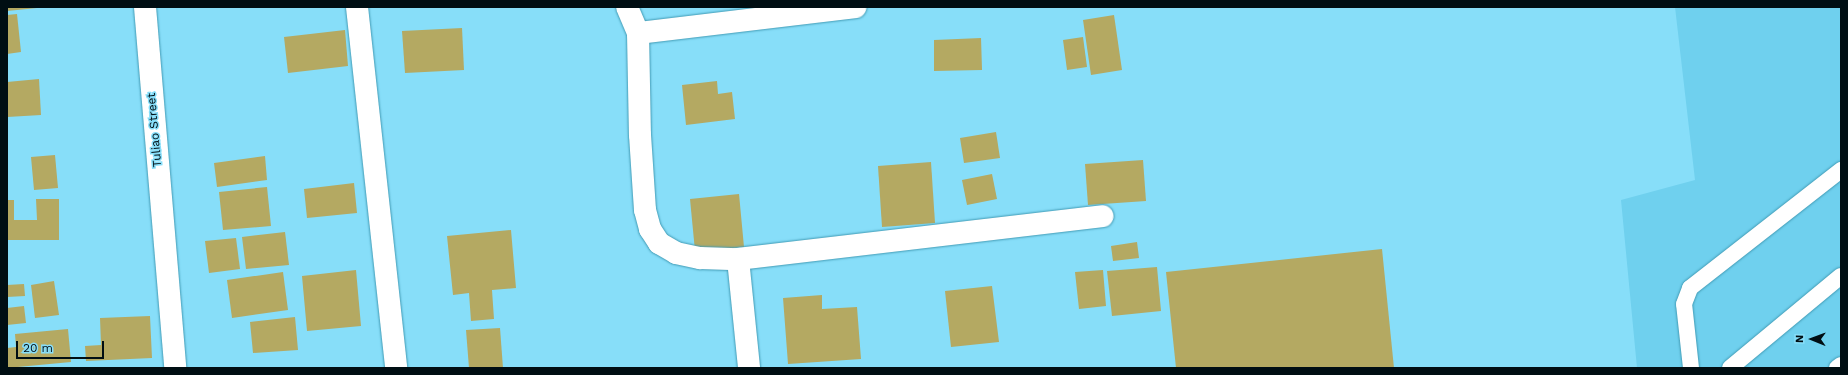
<!DOCTYPE html>
<html>
<head>
<meta charset="utf-8">
<style>
  body { margin:0 }
  #map { position:relative; width:1848px; height:375px; overflow:hidden; background:#87def9; font-family:"Work Sans",sans-serif }
  div>[style] { position:absolute }
  .built>* { inset:0; background:#6fd0ee }
  .building>* { inset:0; background:#b4a962 }
  .roads { filter:drop-shadow(0 0 1px #429bb5) drop-shadow(0 0 1px #429bb5) }
  .lane>* { height:16px; margin:-8px; padding:0 8px; transform-origin:8px; border-radius:8px; background:#fff }
  .street>* { height:22px; margin:-11px; padding:0 11px; transform-origin:11px; border-radius:11px; background:#fff }
  span { translate:-50% -50%; white-space:nowrap; text-align:center; line-height:1.15; -webkit-text-stroke:3px #87def9; paint-order:stroke }
  .street-label { font-size:12px; color:#000e13 }
  .frame { position:absolute; inset:0; border:8px solid #000e13; pointer-events:none }
  .north { position:absolute; left:1792px; top:319px; width:40px; height:40px; -webkit-text-stroke:3px #87def9; paint-order:stroke; rotate:271deg; font-size:11px; font-weight:700; line-height:16px; text-align:center; color:#000e13 }
  .north::after { content:''; display:block; margin:auto; width:14px; height:18px; background:#000e13; clip-path:polygon(50% 0,100% 100%,50% 72%,0 100%) }
  .scale { position:absolute; left:16px; top:341px; width:88px; height:18px; box-sizing:border-box; border:2px solid #000e13; border-top:0; padding-left:5px; font-size:12px; line-height:14px; white-space:nowrap; color:#000e13; -webkit-text-stroke:3px #87def9; paint-order:stroke }
</style>
</head>
<body>
<div id="map">
  <div class="built">
    <i style="clip-path:polygon(1675px 7px,1841px 7px,1841px 368px,1637px 368px,1621px 200px,1695px 180px)"></i>
  </div>
  <div class="building">
    <i style="clip-path:polygon(7px 7px,37px 7px,37px 8px,7px 11px)"></i>
    <i style="clip-path:polygon(17px 14px,21px 52px,7px 54px,7px 15px)"></i>
    <i style="clip-path:polygon(1114px 15px,1122px 70px,1091px 75px,1083px 20px)"></i>
    <i style="clip-path:polygon(462px 28px,464px 70px,405px 73px,402px 31px)"></i>
    <i style="clip-path:polygon(345px 30px,348px 66px,288px 73px,284px 37px)"></i>
    <i style="clip-path:polygon(1083px 37px,1087px 67px,1067px 70px,1063px 40px)"></i>
    <i style="clip-path:polygon(981px 38px,982px 70px,934px 71px,934px 40px)"></i>
    <i style="clip-path:polygon(39px 79px,41px 115px,7px 117px,7px 82px)"></i>
    <i style="clip-path:polygon(717px 81px,718px 94px,732px 92px,735px 119px,686px 125px,682px 85px)"></i>
    <i style="clip-path:polygon(996px 132px,1000px 158px,964px 163px,960px 138px)"></i>
    <i style="clip-path:polygon(55px 155px,58px 188px,34px 190px,31px 157px)"></i>
    <i style="clip-path:polygon(265px 156px,267px 180px,217px 187px,214px 163px)"></i>
    <i style="clip-path:polygon(1143px 160px,1146px 201px,1088px 205px,1085px 164px)"></i>
    <i style="clip-path:polygon(931px 162px,935px 223px,882px 227px,878px 166px)"></i>
    <i style="clip-path:polygon(992px 174px,997px 199px,967px 205px,962px 180px)"></i>
    <i style="clip-path:polygon(354px 183px,357px 213px,307px 218px,304px 189px)"></i>
    <i style="clip-path:polygon(267px 187px,271px 226px,223px 230px,219px 192px)"></i>
    <i style="clip-path:polygon(739px 194px,744px 247px,695px 251px,690px 199px)"></i>
    <i style="clip-path:polygon(36px 199px,59px 199px,59px 240px,7px 240px,7px 200px,14px 200px,14px 220px,37px 220px)"></i>
    <i style="clip-path:polygon(511px 230px,516px 288px,492px 290px,494px 319px,471px 321px,469px 293px,453px 295px,447px 236px)"></i>
    <i style="clip-path:polygon(285px 232px,289px 265px,246px 269px,242px 237px)"></i>
    <i style="clip-path:polygon(236px 238px,240px 269px,209px 273px,205px 241px)"></i>
    <i style="clip-path:polygon(1137px 242px,1139px 258px,1113px 261px,1111px 246px)"></i>
    <i style="clip-path:polygon(1382px 249px,1394px 368px,1176px 368px,1166px 272px)"></i>
    <i style="clip-path:polygon(1157px 267px,1161px 311px,1112px 316px,1107px 271px)"></i>
    <i style="clip-path:polygon(356px 270px,361px 326px,307px 331px,302px 276px)"></i>
    <i style="clip-path:polygon(1103px 270px,1106px 306px,1079px 309px,1075px 272px)"></i>
    <i style="clip-path:polygon(283px 272px,288px 310px,232px 318px,227px 280px)"></i>
    <i style="clip-path:polygon(54px 281px,59px 315px,35px 318px,31px 285px)"></i>
    <i style="clip-path:polygon(24px 284px,25px 296px,7px 297px,7px 285px)"></i>
    <i style="clip-path:polygon(992px 286px,999px 342px,951px 347px,945px 291px)"></i>
    <i style="clip-path:polygon(822px 295px,822px 309px,857px 307px,861px 359px,788px 364px,783px 298px)"></i>
    <i style="clip-path:polygon(24px 306px,26px 323px,7px 325px,7px 308px)"></i>
    <i style="clip-path:polygon(150px 316px,152px 358px,86px 361px,85px 346px,101px 345px,100px 318px)"></i>
    <i style="clip-path:polygon(295px 317px,298px 350px,253px 353px,250px 322px)"></i>
    <i style="clip-path:polygon(500px 328px,503px 368px,469px 368px,466px 330px)"></i>
    <i style="clip-path:polygon(68px 329px,71px 362px,7px 368px,7px 348px,16px 347px,15px 334px)"></i>
  </div>
  <div class="roads">
    <div class="lane">
      <i style="left:1691px;top:368px;width:64px;rotate:-96.2deg"></i>
      <i style="left:1684px;top:304px;width:17px;rotate:-69deg"></i>
      <i style="left:1690px;top:288px;width:192px;rotate:-38deg"></i>
      <i style="left:1730px;top:368px;width:144px;rotate:-39.7deg"></i>
      <i style="left:1837px;top:368px;width:5px;rotate:-37deg"></i>
    </div>
    <div class="street">
      <i style="left:145px;top:7px;width:362px;rotate:85.2deg"></i>
      <i style="left:357px;top:7px;width:363px;rotate:83.8deg"></i>
      <i style="left:627px;top:7px;width:28px;rotate:67deg"></i>
      <i style="left:638px;top:33px;width:102px;rotate:88.9deg"></i>
      <i style="left:640px;top:135px;width:75px;rotate:86.2deg"></i>
      <i style="left:645px;top:210px;width:20px;rotate:75deg"></i>
      <i style="left:650px;top:229px;width:17px;rotate:57deg"></i>
      <i style="left:659px;top:243px;width:20px;rotate:30deg"></i>
      <i style="left:676px;top:253px;width:25px;rotate:12deg"></i>
      <i style="left:700px;top:258px;width:38px;rotate:2deg"></i>
      <i style="left:738px;top:259px;width:367px;rotate:-6.7deg"></i>
      <i style="left:638px;top:33px;width:219px;rotate:-6.8deg"></i>
      <i style="left:738px;top:259px;width:110px;rotate:84.2deg"></i>
    </div>
  </div>
  <div class="street-label">
    <span style="left:155px;top:130px;rotate:-95deg">Tuliao Street</span>
  </div>
  <div class="frame"></div>
  <div class="north">N</div>
  <div class="scale">20 m</div>
</div>
</body>
</html>
